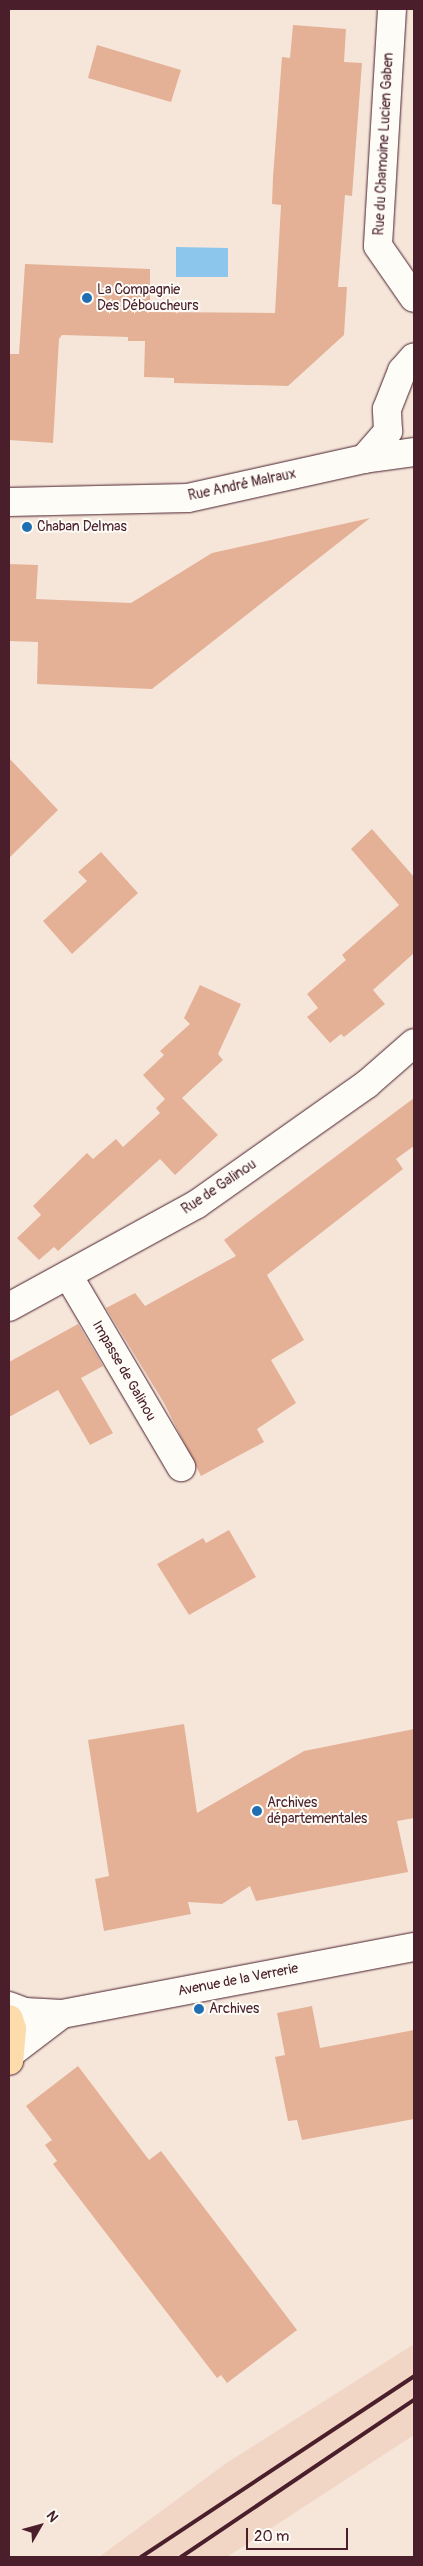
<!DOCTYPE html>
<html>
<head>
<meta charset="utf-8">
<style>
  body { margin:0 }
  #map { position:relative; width:423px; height:2566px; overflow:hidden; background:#f6e6da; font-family:Pangolin,sans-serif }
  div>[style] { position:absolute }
  .built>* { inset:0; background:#f1d6c6 }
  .water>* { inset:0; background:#8dc6ec }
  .building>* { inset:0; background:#e4b197 }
  .roads { filter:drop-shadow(0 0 1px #4a1f2b) drop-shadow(0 0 1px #4a1f2b) }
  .minor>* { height:28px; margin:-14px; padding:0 14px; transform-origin:14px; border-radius:14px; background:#fdfcf7 }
  .major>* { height:28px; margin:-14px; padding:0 14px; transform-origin:14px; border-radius:14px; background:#fddcac }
  .rail>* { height:4px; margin:-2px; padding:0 2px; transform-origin:2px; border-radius:2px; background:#4a1f2b }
  .dots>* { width:14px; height:14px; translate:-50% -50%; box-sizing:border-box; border:2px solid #fdfcf7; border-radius:50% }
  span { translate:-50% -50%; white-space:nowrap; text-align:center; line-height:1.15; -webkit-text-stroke:4px #fdfcf7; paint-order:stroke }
  .street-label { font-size:14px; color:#4a1f2b }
  .poi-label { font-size:14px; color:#4a1f2b }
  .left { translate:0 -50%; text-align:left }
  .frame { position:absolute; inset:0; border:10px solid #4a1f2b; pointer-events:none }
  .north { position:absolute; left:15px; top:2501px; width:50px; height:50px; -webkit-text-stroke:4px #fdfcf7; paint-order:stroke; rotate:52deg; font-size:14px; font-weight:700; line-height:20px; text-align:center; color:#4a1f2b }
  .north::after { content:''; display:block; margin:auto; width:18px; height:22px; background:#4a1f2b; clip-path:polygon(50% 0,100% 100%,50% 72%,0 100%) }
  .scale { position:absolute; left:246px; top:2528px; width:102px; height:22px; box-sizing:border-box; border:2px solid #4a1f2b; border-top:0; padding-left:6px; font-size:15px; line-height:18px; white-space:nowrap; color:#4a1f2b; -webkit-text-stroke:4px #fdfcf7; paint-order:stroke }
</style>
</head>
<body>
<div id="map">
  <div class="built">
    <i style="clip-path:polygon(414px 2344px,414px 2435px,227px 2557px,99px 2557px,225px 2464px)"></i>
  </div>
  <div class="water">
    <i style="clip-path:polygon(176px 247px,228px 248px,228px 277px,176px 277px)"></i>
  </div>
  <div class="building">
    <i style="clip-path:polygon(293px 25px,346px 29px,344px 62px,362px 63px,352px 196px,345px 195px,338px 287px,347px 287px,344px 335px,288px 386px,174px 383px,174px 378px,144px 377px,145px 341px,128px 341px,128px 337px,62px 335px,59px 339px,53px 443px,9px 440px,9px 354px,19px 354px,25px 264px,150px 269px,150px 312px,275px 313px,281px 205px,272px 204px,273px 177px,282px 57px,290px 58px)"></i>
    <i style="clip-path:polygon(97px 45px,181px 70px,171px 102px,88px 78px)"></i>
    <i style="clip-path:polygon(370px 518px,152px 689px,37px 684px,38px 642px,9px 641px,9px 564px,38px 565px,36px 599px,131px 603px,212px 553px)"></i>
    <i style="clip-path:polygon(9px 758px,58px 810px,9px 858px)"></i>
    <i style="clip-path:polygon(372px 829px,414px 877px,414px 953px,373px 990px,385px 1004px,344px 1037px,341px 1034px,330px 1043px,307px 1017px,318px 1008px,307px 994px,346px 960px,342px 955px,399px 905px,351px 849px)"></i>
    <i style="clip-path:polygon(101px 852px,138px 893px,72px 954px,43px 921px,87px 881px,78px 872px)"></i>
    <i style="clip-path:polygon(200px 985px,241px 1004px,218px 1054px,223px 1060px,182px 1098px,218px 1135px,175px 1175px,160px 1159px,58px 1251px,54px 1247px,39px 1260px,17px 1238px,41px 1215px,33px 1206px,87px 1153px,93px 1159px,116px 1139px,123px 1147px,160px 1113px,156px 1108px,165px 1099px,143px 1075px,164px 1055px,160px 1051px,190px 1024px,184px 1018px)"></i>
    <i style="clip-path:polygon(414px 1098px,414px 1146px,396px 1159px,403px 1169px,267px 1275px,304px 1340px,271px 1360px,296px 1403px,257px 1429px,264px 1442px,201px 1476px,164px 1403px,106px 1308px,135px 1293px,145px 1306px,236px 1256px,224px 1240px)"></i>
    <i style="clip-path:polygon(78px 1324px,103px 1366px,81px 1378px,113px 1433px,90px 1445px,58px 1390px,9px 1417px,9px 1362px)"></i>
    <i style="clip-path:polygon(229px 1530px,256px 1577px,189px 1615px,157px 1564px,203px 1538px,206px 1543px)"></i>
    <i style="clip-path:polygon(184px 1724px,197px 1813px,304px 1751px,414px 1729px,414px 1818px,397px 1821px,408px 1872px,256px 1901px,250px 1886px,222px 1904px,188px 1902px,191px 1914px,104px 1931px,95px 1879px,109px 1876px,88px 1740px)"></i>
    <i style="clip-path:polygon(312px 2006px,320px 2048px,414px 2030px,414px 2119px,302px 2140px,297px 2120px,288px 2121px,275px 2057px,285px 2055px,277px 2013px)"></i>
    <i style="clip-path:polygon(78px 2066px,149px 2160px,161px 2151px,297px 2330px,227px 2383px,221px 2375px,217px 2378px,53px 2164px,57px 2161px,45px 2145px,52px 2140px,26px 2106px)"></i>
  </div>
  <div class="roads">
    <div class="minor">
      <i style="left:392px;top:9px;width:237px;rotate:93.4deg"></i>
      <i style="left:378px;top:246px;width:63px;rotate:55.3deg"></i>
      <i style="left:364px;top:459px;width:37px;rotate:-49deg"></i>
      <i style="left:388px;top:431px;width:22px;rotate:-93deg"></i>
      <i style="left:387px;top:409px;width:41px;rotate:-68.5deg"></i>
      <i style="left:402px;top:371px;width:18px;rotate:-49deg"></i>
      <i style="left:9px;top:502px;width:179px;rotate:-1.3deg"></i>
      <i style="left:188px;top:498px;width:180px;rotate:-12.5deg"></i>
      <i style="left:364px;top:459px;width:50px;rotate:-8deg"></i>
      <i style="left:68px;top:1275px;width:223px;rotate:59.5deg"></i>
      <i style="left:9px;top:1307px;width:214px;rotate:-28.7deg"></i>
      <i style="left:197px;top:1204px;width:208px;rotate:-35.2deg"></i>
      <i style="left:367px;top:1084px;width:62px;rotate:-41.1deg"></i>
      <i style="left:9px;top:2006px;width:17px;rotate:21deg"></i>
      <i style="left:25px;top:2012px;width:37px;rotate:3deg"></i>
      <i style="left:62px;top:2014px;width:358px;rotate:-10.8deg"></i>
      <i style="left:12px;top:2052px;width:63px;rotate:-37.2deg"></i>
    </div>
    <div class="major">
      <i style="left:9px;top:2019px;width:10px;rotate:73deg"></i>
      <i style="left:12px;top:2029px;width:32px;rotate:95deg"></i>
    </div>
  </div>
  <div class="rail">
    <i style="left:141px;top:2557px;width:328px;rotate:-33.5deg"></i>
    <i style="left:181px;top:2557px;width:281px;rotate:-34deg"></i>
  </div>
  <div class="dots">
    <i style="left:87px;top:298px;background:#1f6fb2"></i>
    <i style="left:27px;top:527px;background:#1f6fb2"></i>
    <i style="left:257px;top:1811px;background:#1f6fb2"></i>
    <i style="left:199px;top:2009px;background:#1f6fb2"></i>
  </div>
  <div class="street-label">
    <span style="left:384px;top:144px;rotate:-87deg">Rue du Chamoine Lucien Gaben</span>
    <span style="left:242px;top:485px;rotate:-12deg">Rue André Malraux</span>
    <span style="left:219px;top:1187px;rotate:-34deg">Rue de Galinou</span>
    <span style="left:124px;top:1371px;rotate:60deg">Impasse de Galinou</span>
    <span style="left:238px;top:1980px;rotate:-11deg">Avenue de la Verrerie</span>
  </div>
  <div class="poi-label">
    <span class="left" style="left:97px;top:298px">La Compagnie<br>Des Déboucheurs</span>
    <span class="left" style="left:37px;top:527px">Chaban Delmas</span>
    <span class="left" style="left:267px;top:1811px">Archives<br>départementales</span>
    <span class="left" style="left:209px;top:2009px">Archives</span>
  </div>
  <div class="frame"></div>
  <div class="north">N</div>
  <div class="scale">20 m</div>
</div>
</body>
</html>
